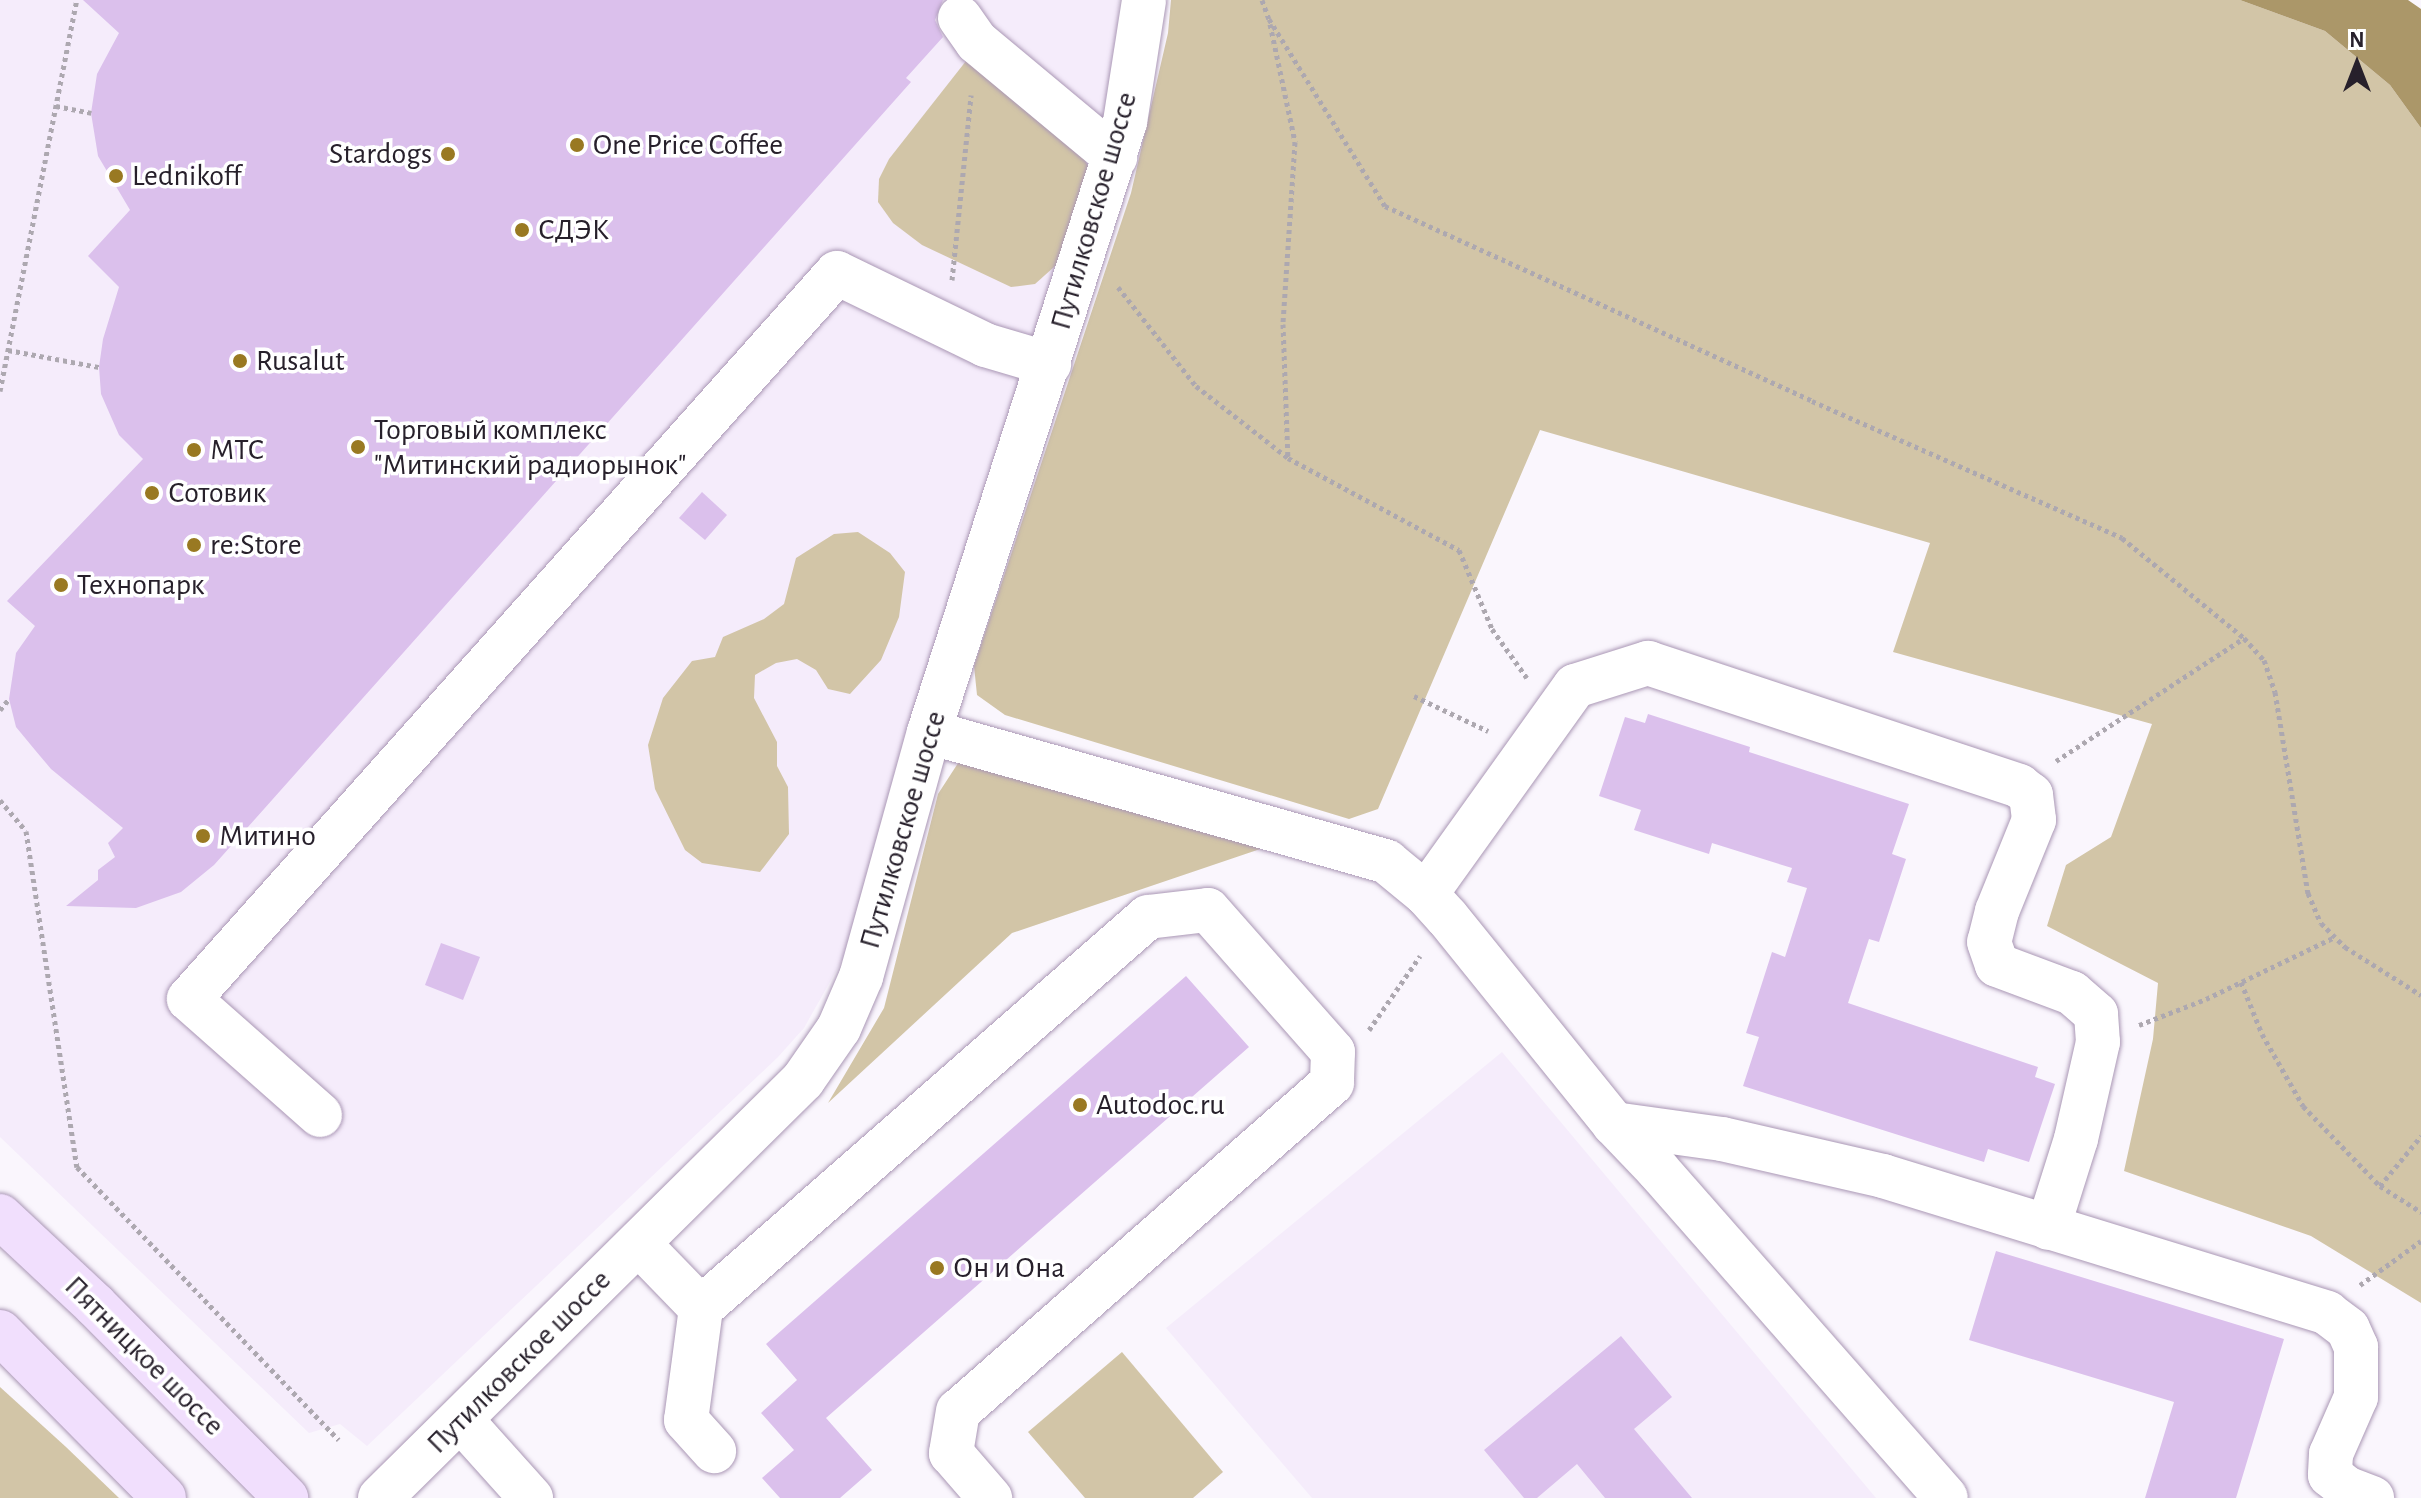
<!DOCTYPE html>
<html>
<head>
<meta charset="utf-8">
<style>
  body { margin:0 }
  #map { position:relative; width:2421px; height:1498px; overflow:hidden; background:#faf6fd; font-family:"Alegreya Sans",sans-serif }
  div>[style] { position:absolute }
  .built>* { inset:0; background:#f5ecfb }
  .green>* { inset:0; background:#d2c5a7 }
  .water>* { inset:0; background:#ab9769 }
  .building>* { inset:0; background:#dbc0ec }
  .path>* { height:5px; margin-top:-2.5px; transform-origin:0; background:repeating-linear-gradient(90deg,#ada8b0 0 4px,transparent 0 8px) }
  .roads { filter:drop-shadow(0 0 2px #aa97b5) drop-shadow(0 0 2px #aa97b5) }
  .minor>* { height:44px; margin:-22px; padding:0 22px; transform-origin:22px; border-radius:22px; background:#fff }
  .major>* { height:44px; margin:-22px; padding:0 22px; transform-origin:22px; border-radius:22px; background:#f1dffd }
  .dots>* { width:22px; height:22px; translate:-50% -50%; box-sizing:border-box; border:4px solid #fff; border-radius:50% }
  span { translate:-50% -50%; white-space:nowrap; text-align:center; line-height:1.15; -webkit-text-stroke:7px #fff; paint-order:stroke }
  .poi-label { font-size:30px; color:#27202b }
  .left { translate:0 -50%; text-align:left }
  .right { translate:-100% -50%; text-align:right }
  .street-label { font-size:30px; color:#27202b }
  .north { position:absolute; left:2317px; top:24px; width:80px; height:80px; -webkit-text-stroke:6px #fff; paint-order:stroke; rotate:0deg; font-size:22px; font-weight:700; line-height:32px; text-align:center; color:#27202b }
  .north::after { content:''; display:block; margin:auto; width:28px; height:36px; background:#27202b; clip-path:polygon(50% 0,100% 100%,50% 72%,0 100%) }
</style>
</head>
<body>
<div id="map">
  <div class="built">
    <i style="clip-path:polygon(0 0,1119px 0,1113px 119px,849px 948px,804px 1028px,778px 1057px,367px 1446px,340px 1424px,309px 1433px,0 1137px)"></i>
    <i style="clip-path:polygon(1502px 1052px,1876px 1498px,1312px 1498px,1166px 1328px)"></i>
  </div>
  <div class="green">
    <i style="clip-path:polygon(1171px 0,2240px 0,2325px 31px,2390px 85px,2421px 128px,2421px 1303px,2311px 1236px,2124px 1171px,2153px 1039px,2158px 983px,2047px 926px,2066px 865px,2111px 837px,2152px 724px,1893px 652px,1930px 543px,1540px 430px,1378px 809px,1349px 819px,1005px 715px,977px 695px,974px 666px,1131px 193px,1168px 33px)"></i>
    <i style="clip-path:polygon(966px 61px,1080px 151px,1090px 170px,1063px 259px,1035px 284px,1011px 287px,922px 245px,893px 223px,878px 202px,879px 179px,889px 159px)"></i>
    <i style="clip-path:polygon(858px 532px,890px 553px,905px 572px,899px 617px,881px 660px,850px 694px,828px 689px,816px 670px,797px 659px,776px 663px,755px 675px,754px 698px,777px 742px,777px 766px,788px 787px,789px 834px,760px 872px,702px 863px,685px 850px,655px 789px,648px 745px,663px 698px,692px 661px,715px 657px,723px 637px,764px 619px,784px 604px,796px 558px,834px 534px)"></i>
    <i style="clip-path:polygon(962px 757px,1275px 844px,1012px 933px,828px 1103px,884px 1008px,938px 794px)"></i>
    <i style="clip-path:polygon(1122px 1352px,1223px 1472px,1193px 1498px,1085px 1498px,1028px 1432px)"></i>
    <i style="clip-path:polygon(0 1387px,66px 1447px,119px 1498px,0 1498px)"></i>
  </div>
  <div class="water">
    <i style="clip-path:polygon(2240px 0,2408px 0,2421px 9px,2421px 128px,2390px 85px,2325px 31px)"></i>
  </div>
  <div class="building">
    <i style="clip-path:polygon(83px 0,943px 0,935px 20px,943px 37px,906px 78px,911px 82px,395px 662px,214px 865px,181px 892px,136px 908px,66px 906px,98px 880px,98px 870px,115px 857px,108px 843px,123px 828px,51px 769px,35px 750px,16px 727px,9px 699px,16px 653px,35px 626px,7px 601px,143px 459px,119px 435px,101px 394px,99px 367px,103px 339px,119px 287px,88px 256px,130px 210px,98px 156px,91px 113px,97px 74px,119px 33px)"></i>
    <i style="clip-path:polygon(702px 492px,727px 515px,705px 540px,679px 518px)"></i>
    <i style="clip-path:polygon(1648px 714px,1750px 747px,1749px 752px,1909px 804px,1892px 854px,1906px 859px,1879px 942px,1869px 939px,1848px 1003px,2038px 1067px,2035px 1077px,2055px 1084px,2029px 1162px,1988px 1149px,1984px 1162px,1743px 1086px,1759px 1037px,1746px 1033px,1772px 952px,1785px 957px,1807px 888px,1787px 882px,1792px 868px,1712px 843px,1709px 854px,1634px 830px,1641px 810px,1599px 796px,1625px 717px,1645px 723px)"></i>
    <i style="clip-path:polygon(441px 943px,480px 957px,463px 1000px,425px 985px)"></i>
    <i style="clip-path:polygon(1186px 976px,1249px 1047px,826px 1418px,872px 1470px,840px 1498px,780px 1498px,762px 1478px,794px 1450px,761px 1413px,797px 1380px,766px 1344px)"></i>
    <i style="clip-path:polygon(1996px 1251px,2284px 1339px,2236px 1498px,2145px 1498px,2174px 1402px,1969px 1340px)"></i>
    <i style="clip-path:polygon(1621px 1336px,1672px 1397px,1634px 1429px,1692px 1498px,1605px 1498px,1577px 1464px,1537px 1498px,1524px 1498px,1484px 1450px)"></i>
  </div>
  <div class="path">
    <i style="left:1262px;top:0;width:20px;rotate:70deg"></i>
    <i style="left:1269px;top:19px;width:220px;rotate:58.2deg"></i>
    <i style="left:1385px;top:206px;width:469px;rotate:24.5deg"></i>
    <i style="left:1812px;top:401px;width:339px;rotate:23.8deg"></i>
    <i style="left:2122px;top:538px;width:158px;rotate:39.3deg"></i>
    <i style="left:2244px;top:638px;width:30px;rotate:48deg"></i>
    <i style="left:2264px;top:660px;width:34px;rotate:71deg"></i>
    <i style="left:2275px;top:692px;width:204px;rotate:80.7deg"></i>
    <i style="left:2308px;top:893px;width:33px;rotate:67deg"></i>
    <i style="left:2321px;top:923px;width:34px;rotate:45deg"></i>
    <i style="left:2345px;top:947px;width:90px;rotate:32.3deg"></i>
    <i style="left:1270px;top:24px;width:121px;rotate:78deg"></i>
    <i style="left:1295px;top:142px;width:182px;rotate:93.8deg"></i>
    <i style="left:1283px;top:324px;width:134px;rotate:87.9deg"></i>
    <i style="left:1288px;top:458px;width:194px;rotate:28.3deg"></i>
    <i style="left:1459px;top:550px;width:86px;rotate:67.3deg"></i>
    <i style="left:1492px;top:629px;width:60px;rotate:54.5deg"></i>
    <i style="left:56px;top:106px;width:36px;rotate:11deg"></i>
    <i style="left:952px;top:280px;width:186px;rotate:-84.1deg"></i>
    <i style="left:1118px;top:287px;width:126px;rotate:51.8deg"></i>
    <i style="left:1196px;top:386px;width:117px;rotate:38deg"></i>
    <i style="left:8px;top:350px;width:93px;rotate:10.6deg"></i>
    <i style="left:0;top:391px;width:399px;rotate:-78.9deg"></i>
    <i style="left:1414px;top:696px;width:82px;rotate:25.3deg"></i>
    <i style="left:0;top:710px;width:14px;rotate:-51deg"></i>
    <i style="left:2056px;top:761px;width:225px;rotate:-33.2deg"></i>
    <i style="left:0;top:800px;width:40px;rotate:50deg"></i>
    <i style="left:26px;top:831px;width:340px;rotate:81.4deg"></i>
    <i style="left:77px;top:1167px;width:378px;rotate:46.2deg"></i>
    <i style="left:2241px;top:982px;width:56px;rotate:68deg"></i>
    <i style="left:2262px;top:1034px;width:83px;rotate:60.3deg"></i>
    <i style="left:2303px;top:1106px;width:111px;rotate:46.1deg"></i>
    <i style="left:2380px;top:1186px;width:49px;rotate:32.4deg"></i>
    <i style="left:2139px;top:1025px;width:72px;rotate:-21.2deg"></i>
    <i style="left:2206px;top:999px;width:143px;rotate:-25.7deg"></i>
    <i style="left:1369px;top:1030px;width:90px;rotate:-55.4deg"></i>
    <i style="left:2380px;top:1186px;width:65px;rotate:-50.6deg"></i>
    <i style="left:2360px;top:1285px;width:75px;rotate:-35.8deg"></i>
  </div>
  <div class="roads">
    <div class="minor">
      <i style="left:960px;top:18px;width:29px;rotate:55deg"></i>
      <i style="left:977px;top:42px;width:180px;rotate:39.8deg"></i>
      <i style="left:929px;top:732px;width:476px;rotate:15.8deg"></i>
      <i style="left:1387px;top:862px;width:50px;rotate:39.4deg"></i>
      <i style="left:1426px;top:894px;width:31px;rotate:48deg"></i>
      <i style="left:1447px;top:917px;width:266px;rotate:51.1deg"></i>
      <i style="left:1614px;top:1124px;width:64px;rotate:46.3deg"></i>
      <i style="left:1658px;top:1170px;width:436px;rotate:48.7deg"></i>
      <i style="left:1426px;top:894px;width:256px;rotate:-54.4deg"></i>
      <i style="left:1575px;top:686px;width:77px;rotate:-17.5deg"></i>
      <i style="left:1648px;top:663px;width:391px;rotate:18.3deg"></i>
      <i style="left:2019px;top:786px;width:15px;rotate:37deg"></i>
      <i style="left:2031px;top:795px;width:25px;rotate:83deg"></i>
      <i style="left:2034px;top:820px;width:98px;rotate:112.1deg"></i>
      <i style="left:1997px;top:911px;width:32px;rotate:104deg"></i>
      <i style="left:1989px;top:942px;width:24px;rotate:71deg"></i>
      <i style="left:1997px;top:965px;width:80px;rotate:20.5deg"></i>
      <i style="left:2072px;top:993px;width:32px;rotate:41deg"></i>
      <i style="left:2096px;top:1014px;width:28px;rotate:86deg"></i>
      <i style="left:2098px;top:1042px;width:99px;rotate:102.8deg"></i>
      <i style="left:2076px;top:1139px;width:93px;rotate:107.5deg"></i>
      <i style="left:320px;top:1115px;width:175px;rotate:-138.5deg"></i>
      <i style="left:189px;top:999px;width:973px;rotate:-48.25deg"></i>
      <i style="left:837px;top:273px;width:165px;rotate:25.9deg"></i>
      <i style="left:985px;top:345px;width:67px;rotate:16.5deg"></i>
      <i style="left:1614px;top:1124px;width:109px;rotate:7.9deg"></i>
      <i style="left:1722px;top:1139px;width:165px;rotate:12.9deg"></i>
      <i style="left:1883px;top:1176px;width:465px;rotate:17.1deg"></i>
      <i style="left:2327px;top:1313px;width:26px;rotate:37deg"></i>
      <i style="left:2348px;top:1329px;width:20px;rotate:66deg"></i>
      <i style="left:2356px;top:1347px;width:50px;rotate:90deg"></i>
      <i style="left:2356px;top:1397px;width:62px;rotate:113.7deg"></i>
      <i style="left:2331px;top:1454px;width:21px;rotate:93deg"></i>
      <i style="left:2330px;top:1475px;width:21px;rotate:39deg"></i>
      <i style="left:2346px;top:1488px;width:28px;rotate:21deg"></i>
      <i style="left:639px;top:1244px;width:89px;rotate:45.9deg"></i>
      <i style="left:701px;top:1308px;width:594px;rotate:-41.18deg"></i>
      <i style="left:1148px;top:917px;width:60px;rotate:-6.7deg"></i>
      <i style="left:1208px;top:910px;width:189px;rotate:48.6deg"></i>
      <i style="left:1333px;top:1052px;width:31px;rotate:92deg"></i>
      <i style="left:1332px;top:1083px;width:497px;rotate:138.7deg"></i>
      <i style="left:958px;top:1411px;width:43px;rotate:99.5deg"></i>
      <i style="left:951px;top:1453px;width:60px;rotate:49.1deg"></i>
      <i style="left:701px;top:1308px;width:113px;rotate:97.6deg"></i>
      <i style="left:686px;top:1420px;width:42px;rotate:47.9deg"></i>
      <i style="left:461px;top:1420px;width:105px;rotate:48.1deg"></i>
      <i style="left:380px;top:1498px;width:595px;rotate:-44.66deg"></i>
      <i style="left:803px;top:1080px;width:63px;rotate:-55.3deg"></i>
      <i style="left:839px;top:1028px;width:56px;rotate:-66.7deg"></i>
      <i style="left:861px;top:977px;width:254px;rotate:-74.5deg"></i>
      <i style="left:929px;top:732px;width:641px;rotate:-72.19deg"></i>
      <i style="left:1125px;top:122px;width:123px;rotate:-81.1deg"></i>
    </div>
    <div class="major">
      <i style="left:0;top:1216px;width:130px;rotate:43.1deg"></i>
      <i style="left:95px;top:1305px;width:272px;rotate:45.3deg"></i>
      <i style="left:0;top:1332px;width:233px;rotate:45.3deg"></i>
    </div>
  </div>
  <div class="dots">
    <i style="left:577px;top:145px;background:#997922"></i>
    <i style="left:448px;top:154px;background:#997922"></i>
    <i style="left:116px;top:176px;background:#997922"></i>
    <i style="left:522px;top:230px;background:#997922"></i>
    <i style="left:240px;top:361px;background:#997922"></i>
    <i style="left:358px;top:447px;background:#997922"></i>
    <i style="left:194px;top:450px;background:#997922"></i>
    <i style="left:152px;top:493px;background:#997922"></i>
    <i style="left:194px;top:545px;background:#997922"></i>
    <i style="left:61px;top:585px;background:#997922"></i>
    <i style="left:203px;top:836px;background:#997922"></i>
    <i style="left:1080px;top:1105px;background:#997922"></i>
    <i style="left:937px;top:1268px;background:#997922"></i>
  </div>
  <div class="poi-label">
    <span class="left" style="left:593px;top:145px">One Price Coffee</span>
    <span class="right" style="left:432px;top:154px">Stardogs</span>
    <span class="left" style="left:132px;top:176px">Lednikoff</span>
    <span class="left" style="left:538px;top:230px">СДЭК</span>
    <span class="left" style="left:256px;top:361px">Rusalut</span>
    <span class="left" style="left:374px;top:447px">Торговый комплекс<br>"Митинский радиорынок"</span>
    <span class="left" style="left:210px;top:450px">МТС</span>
    <span class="left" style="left:168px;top:493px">Сотовик</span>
    <span class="left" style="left:210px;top:545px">re:Store</span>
    <span class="left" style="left:77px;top:585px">Технопарк</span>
    <span class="left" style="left:219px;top:836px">Митино</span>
    <span class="left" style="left:1096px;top:1105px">Autodoc.ru</span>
    <span class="left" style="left:953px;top:1268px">Он и Она</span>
  </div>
  <div class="street-label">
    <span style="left:1094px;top:211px;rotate:-74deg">Путилковское шоссе</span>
    <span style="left:903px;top:830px;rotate:-74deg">Путилковское шоссе</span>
    <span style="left:144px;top:1356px;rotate:45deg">Пятницкое шоссе</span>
    <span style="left:519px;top:1362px;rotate:-45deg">Путилковское шоссе</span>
  </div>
  <div class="north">N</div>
</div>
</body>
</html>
